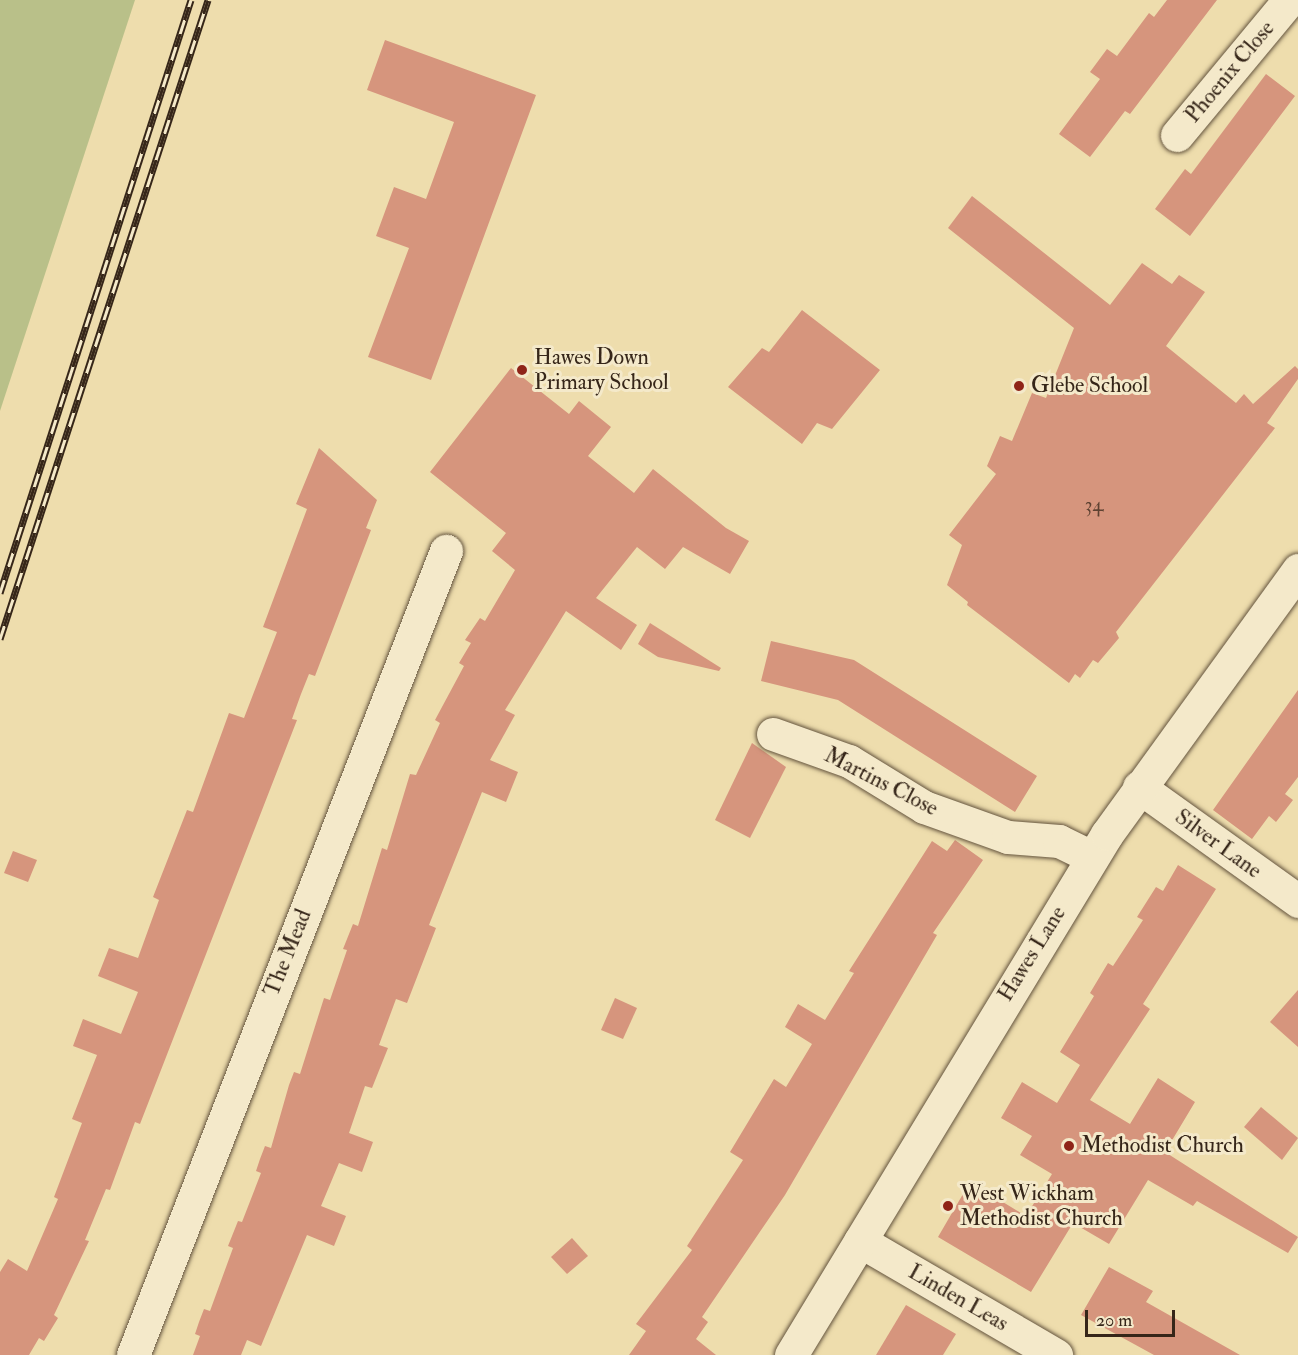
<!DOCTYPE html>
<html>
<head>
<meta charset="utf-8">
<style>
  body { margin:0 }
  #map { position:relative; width:1298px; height:1355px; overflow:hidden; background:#eeddad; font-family:"IM FELL Double Pica",serif }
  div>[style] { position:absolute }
  .green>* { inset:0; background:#b9c089 }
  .building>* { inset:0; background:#d6957d }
  .roads { filter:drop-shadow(0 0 2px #64543e) drop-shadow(0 0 2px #64543e) }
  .minor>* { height:33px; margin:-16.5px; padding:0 16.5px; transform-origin:16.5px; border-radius:16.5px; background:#f4e9ca }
  .rail>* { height:7px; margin-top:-3.5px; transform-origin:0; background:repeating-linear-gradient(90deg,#f4e9ca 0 14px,#362619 0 28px); box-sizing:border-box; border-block:2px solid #362619 }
  .dots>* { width:16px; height:16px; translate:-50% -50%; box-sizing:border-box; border:3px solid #f4e9ca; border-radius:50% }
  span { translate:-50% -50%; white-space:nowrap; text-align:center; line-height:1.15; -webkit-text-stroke:6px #f4e9ca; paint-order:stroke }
  .number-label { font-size:20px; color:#5e4232 }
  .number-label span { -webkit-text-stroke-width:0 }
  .street-label { font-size:22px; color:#362619 }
  .poi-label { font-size:22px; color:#362619 }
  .left { translate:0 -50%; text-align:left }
  .scale { position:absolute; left:1085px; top:1310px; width:90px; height:27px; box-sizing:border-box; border:3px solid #362619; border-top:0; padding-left:8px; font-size:18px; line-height:21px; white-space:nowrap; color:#362619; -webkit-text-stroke:4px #f4e9ca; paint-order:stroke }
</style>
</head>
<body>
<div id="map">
  <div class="green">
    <i style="clip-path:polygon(0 0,135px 0,0 411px)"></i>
  </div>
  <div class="building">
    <i style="clip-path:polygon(1167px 0,1217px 0,1130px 114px,1125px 111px,1090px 157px,1059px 134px,1100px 79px,1090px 72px,1107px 49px,1117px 56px,1149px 13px,1154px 17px)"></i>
    <i style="clip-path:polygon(385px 40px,536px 95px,431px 380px,368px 357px,409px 248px,376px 236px,394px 187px,426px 199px,454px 122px,367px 90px)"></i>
    <i style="clip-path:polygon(1266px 74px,1295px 96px,1190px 236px,1155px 209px,1185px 169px,1191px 174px)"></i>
    <i style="clip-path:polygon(972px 196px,1110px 305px,1142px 263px,1172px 284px,1179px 275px,1205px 292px,1166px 346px,1236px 403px,1244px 394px,1253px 404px,1295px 366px,1298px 369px,1298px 379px,1267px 423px,1275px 428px,1116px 632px,1119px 638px,1098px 663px,1093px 660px,1080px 678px,1075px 674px,1069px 683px,967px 605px,968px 602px,947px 585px,962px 545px,949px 535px,996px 474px,987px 466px,1000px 436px,1012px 441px,1032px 393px,1046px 398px,1074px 328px,948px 228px)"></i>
    <i style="clip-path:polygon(802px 310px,880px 370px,832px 429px,817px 423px,802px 444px,728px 387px,762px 348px,769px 352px)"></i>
    <i style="clip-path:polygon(511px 368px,569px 414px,579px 401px,611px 427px,588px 456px,634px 493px,653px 469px,726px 528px,749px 541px,730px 574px,683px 547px,665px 569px,637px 547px,596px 598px,637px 625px,621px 650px,566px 611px,505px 710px,515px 715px,490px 760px,518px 772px,506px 802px,482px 792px,429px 925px,436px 928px,407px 1003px,396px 999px,379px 1045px,388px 1048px,372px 1088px,365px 1086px,349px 1133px,373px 1142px,362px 1172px,339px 1163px,321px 1206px,346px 1216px,334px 1246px,307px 1235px,261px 1346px,247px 1340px,241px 1355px,193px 1355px,200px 1336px,195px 1334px,199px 1322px,204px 1309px,210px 1311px,233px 1248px,228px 1246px,238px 1221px,242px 1222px,261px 1173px,256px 1171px,260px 1159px,265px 1146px,271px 1148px,289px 1085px,294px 1072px,300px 1074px,324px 998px,330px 1000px,347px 950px,343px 949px,353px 924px,358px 926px,382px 848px,387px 850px,410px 774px,416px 775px,440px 723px,435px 720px,464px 666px,459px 663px,471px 643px,465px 640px,480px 618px,485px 621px,515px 570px,492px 551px,506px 533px,430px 472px)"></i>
    <i style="clip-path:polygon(319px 448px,377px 500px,366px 528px,371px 530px,315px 676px,309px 674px,301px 694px,292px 719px,297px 720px,140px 1124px,135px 1122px,110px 1190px,106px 1189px,85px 1240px,89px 1241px,54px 1315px,58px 1318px,44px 1341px,39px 1338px,29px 1355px,0 1355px,0 1272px,8px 1259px,27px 1271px,58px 1199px,54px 1197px,82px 1123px,72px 1119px,97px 1055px,73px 1046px,83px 1019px,121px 1034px,138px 992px,98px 976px,109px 948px,138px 958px,159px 900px,153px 897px,187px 810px,193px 812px,229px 713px,244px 718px,277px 632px,263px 627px,307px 509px,296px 504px)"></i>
    <i style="clip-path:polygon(650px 623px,721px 668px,719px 671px,658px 657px,638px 644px)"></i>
    <i style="clip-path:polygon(771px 641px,854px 660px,1037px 776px,1015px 812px,838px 700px,761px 681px)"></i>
    <i style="clip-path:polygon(1298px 690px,1298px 777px,1285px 794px,1293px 800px,1276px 822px,1269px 816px,1252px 839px,1213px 810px)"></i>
    <i style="clip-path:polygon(752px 743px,786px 767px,750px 838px,715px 820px)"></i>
    <i style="clip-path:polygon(955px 840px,983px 860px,933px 933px,937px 935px,785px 1195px,702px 1317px,708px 1322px,696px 1339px,716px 1355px,629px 1355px,646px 1331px,636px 1324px,692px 1250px,687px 1246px,743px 1160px,730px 1152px,774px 1079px,786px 1087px,812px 1044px,785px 1027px,798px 1004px,825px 1020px,854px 973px,849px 971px,932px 841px,947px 851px)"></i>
    <i style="clip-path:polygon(13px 851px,37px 860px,28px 882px,4px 873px)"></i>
    <i style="clip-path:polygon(1178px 865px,1216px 889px,1143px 1004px,1150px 1009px,1090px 1100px,1130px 1124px,1158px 1078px,1195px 1102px,1165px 1152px,1298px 1237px,1288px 1253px,1197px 1201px,1193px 1206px,1148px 1180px,1109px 1244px,1073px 1223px,1031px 1292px,938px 1237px,970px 1182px,1026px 1216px,1052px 1174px,1020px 1155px,1032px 1136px,1001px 1118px,1022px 1082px,1057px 1103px,1080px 1065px,1060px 1052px,1094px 996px,1090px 993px,1108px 963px,1113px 966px,1143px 920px,1137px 917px,1156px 887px,1163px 891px)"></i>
    <i style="clip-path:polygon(1298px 990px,1298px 1047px,1270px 1022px)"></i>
    <i style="clip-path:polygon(615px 998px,637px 1008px,623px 1039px,601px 1030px)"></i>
    <i style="clip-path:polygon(1261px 1107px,1298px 1138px,1282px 1160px,1244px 1127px)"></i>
    <i style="clip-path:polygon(572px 1238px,588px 1256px,567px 1274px,551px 1257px)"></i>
    <i style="clip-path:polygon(1109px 1267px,1153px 1291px,1146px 1302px,1240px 1355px,1154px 1355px,1081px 1315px)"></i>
    <i style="clip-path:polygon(906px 1305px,956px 1334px,943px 1355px,876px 1355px)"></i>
  </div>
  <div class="roads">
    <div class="minor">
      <i style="left:1177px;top:135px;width:175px;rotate:-50.3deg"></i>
      <i style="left:773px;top:734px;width:81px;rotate:19.6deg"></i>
      <i style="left:849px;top:761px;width:88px;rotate:31.5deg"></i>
      <i style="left:924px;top:807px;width:89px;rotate:19.7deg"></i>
      <i style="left:1008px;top:837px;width:51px;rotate:4.5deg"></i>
      <i style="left:1059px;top:841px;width:37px;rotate:26deg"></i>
      <i style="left:1139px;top:787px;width:196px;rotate:35.6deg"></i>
      <i style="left:860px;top:1241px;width:227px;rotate:30.2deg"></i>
      <i style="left:133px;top:1355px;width:863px;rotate:-68.73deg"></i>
      <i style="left:791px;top:1355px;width:609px;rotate:-58.76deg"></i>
      <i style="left:1107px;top:834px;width:326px;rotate:-54.1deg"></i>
    </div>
  </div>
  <div class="rail">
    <i style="left:0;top:593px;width:623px;rotate:-72.15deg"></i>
    <i style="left:0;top:639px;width:672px;rotate:-71.97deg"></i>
  </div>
  <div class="dots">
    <i style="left:522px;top:370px;background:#8f2418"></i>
    <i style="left:1019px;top:386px;background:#8f2418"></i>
    <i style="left:1069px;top:1146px;background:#8f2418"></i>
    <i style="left:948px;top:1206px;background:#8f2418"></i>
  </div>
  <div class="number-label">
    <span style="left:1094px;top:504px">34</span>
  </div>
  <div class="street-label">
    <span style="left:1230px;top:72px;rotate:-50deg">Phoenix Close</span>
    <span style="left:881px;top:782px;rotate:27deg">Martins Close</span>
    <span style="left:1218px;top:844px;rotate:36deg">Silver Lane</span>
    <span style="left:288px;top:953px;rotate:-68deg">The Mead</span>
    <span style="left:1032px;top:954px;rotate:-58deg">Hawes Lane</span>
    <span style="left:958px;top:1298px;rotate:30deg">Linden Leas</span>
  </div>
  <div class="poi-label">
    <span class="left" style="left:534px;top:370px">Hawes Down<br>Primary School</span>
    <span class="left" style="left:1031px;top:386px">Glebe School</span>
    <span class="left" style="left:1081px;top:1146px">Methodist Church</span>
    <span class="left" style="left:960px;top:1206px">West Wickham<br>Methodist Church</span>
  </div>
  <div class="scale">20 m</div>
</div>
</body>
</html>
